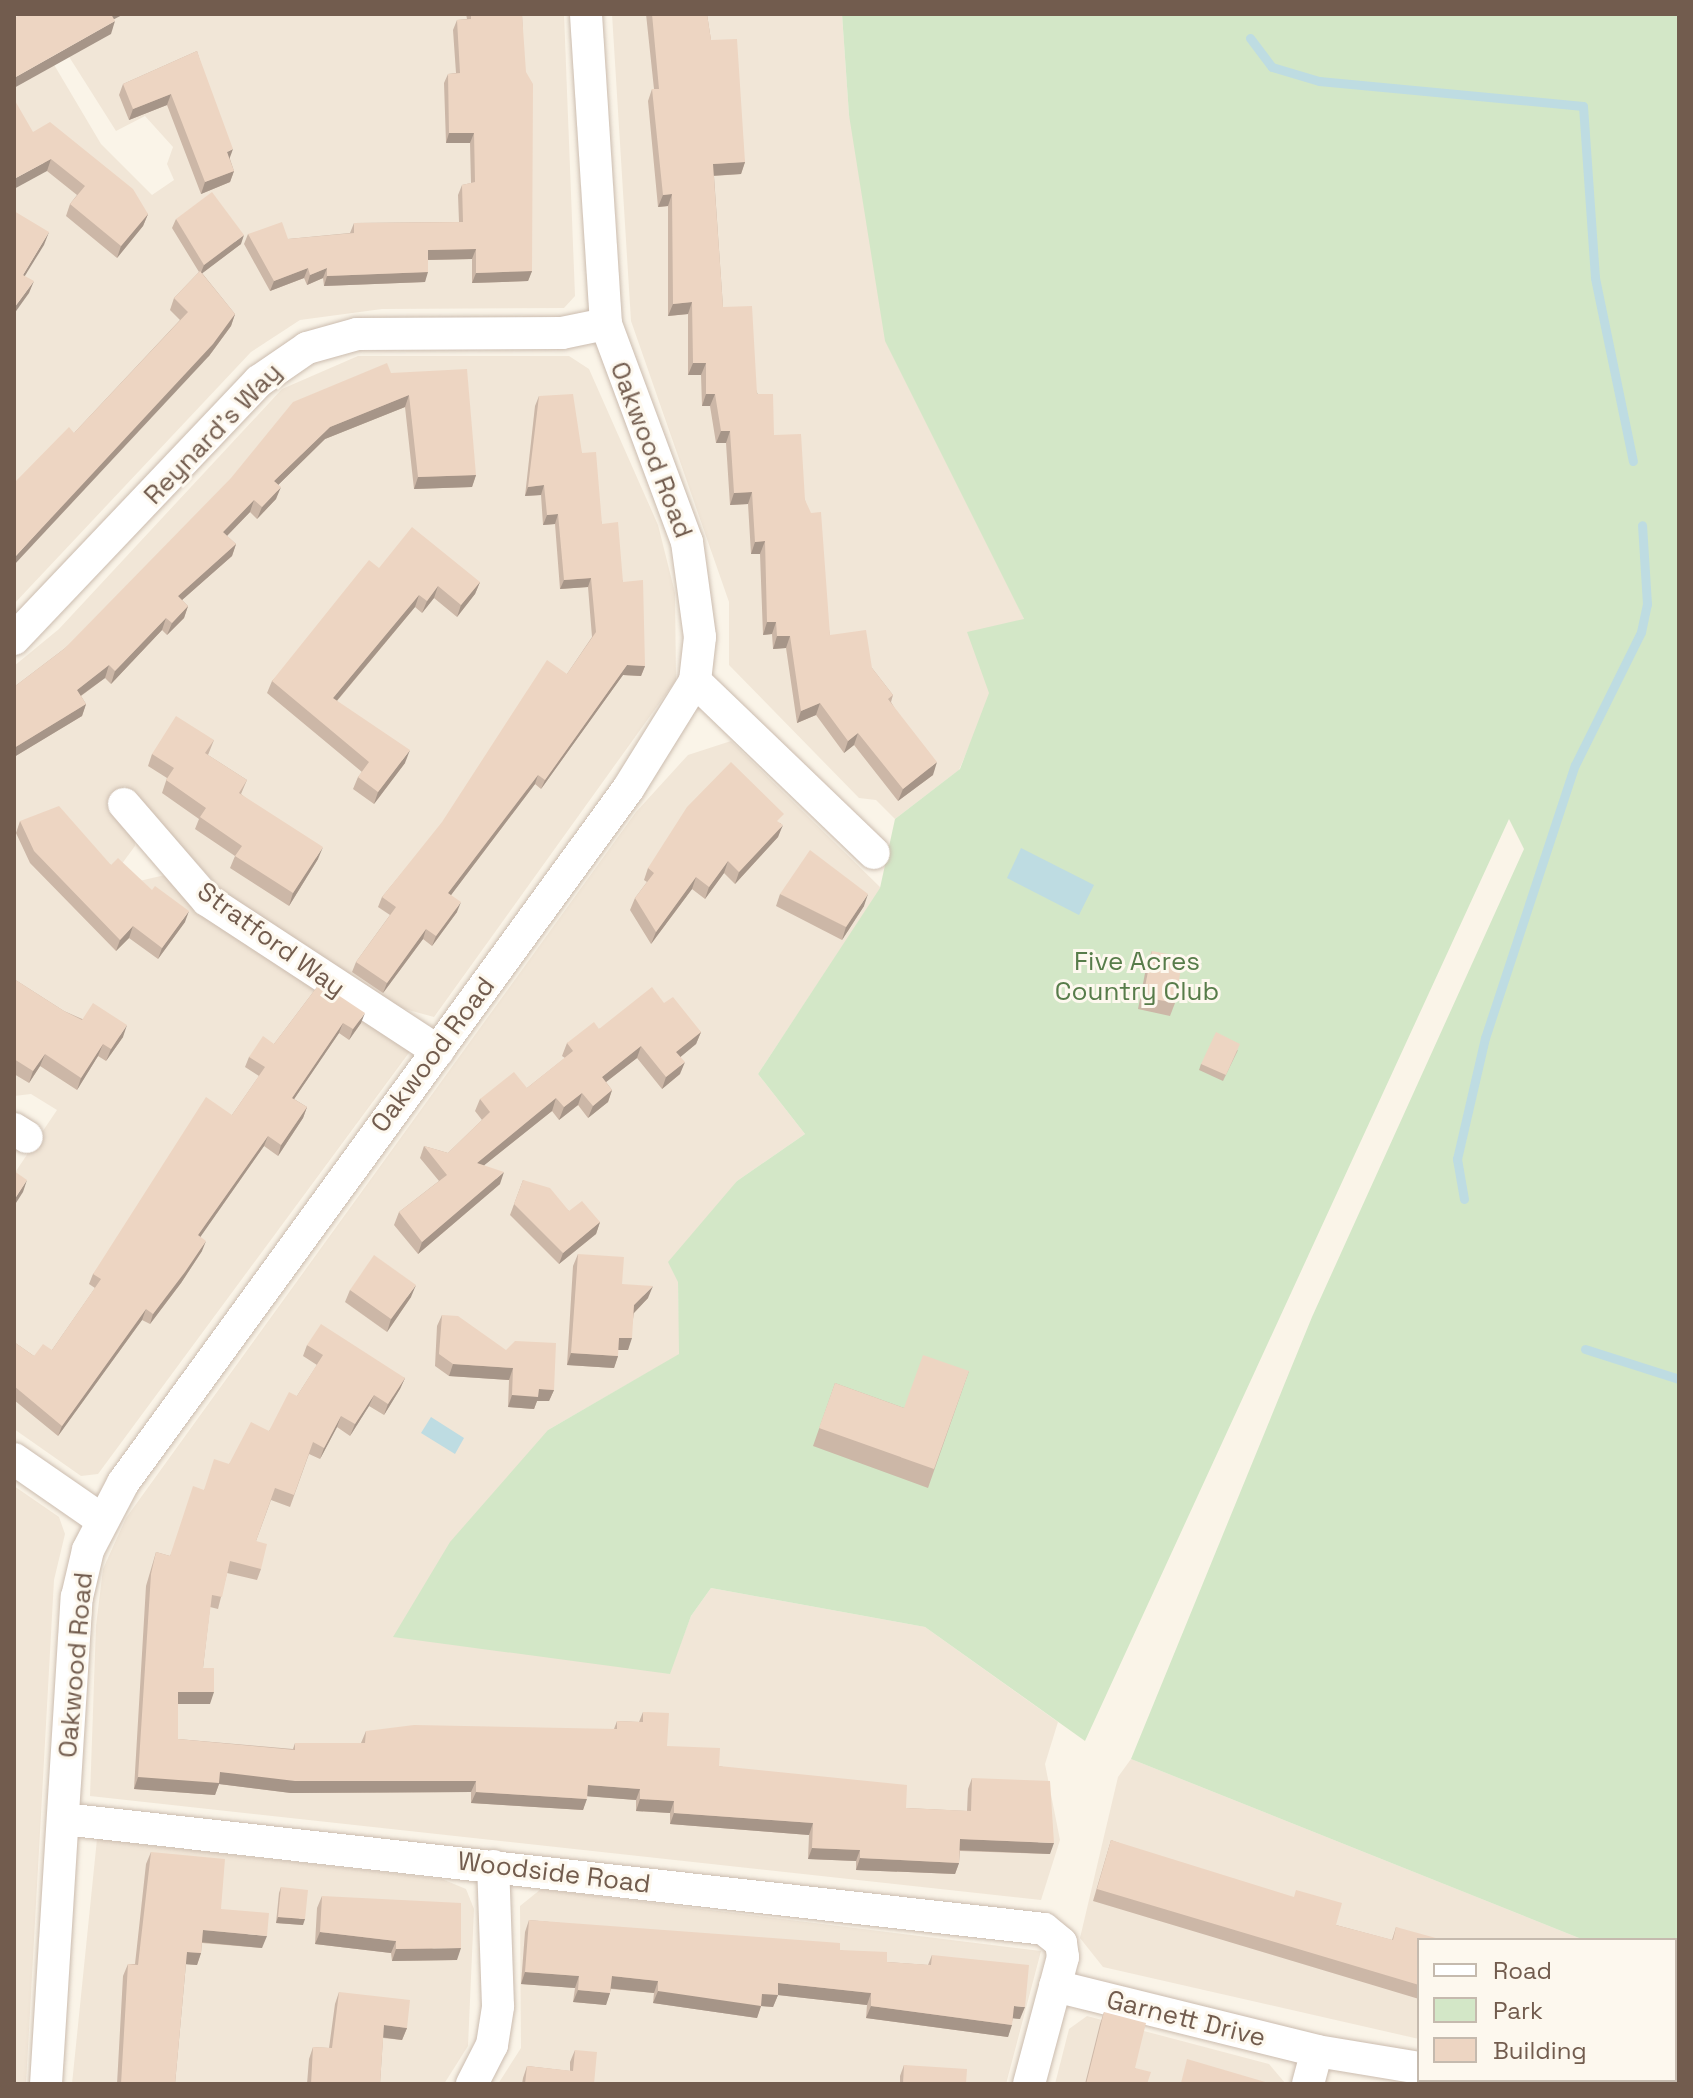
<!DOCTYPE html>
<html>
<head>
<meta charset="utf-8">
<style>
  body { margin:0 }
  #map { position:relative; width:1693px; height:2098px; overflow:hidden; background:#faf4e8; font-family:"Space Grotesk",sans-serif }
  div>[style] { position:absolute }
  .residential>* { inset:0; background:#f1e6d7 }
  .green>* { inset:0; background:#d3e7c7 }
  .water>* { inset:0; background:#bedce2 }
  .stream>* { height:9px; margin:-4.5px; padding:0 4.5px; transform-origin:4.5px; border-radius:4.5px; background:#bedce2 }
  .roads { filter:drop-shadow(0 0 2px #cbbcaf) drop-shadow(0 0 2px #cbbcaf) }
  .minor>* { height:32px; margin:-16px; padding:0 16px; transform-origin:16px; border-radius:16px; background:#fff }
  .wall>* { inset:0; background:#ccb7a7 }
  .shaded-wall>* { inset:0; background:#a69588 }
  .building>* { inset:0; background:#edd5c2 }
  span { translate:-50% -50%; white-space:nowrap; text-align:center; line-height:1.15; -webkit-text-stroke:6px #fdf8ee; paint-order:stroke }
  .street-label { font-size:26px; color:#725c4e }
  .park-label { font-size:26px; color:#577c4a }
  .frame { position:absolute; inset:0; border:16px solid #725c4e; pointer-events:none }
  .legend { position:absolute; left:1417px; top:1938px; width:260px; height:144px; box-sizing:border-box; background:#fdf8ee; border:2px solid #c5baae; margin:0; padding:10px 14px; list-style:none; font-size:24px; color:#725c4e }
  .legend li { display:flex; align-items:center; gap:16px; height:40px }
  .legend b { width:40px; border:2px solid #c5baae }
</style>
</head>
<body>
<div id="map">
  <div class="residential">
    <i style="clip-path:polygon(14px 14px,24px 14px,101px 144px,152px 195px,174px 180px,167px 164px,173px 147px,145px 116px,116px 131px,42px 14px,564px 14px,575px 296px,564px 308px,382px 309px,300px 320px,251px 352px,14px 604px)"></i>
    <i style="clip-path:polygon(612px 14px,842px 14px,849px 115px,985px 535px,1024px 619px,959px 770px,895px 819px,876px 800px,859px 798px,729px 665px,729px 602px,631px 321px)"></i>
    <i style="clip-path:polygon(358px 356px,569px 356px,589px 369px,658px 525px,675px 593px,676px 680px,434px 1017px,379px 1002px,235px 904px,125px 786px,107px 801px,134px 834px,135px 846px,121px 865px,135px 882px,165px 875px,411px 1050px,98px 1474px,81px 1476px,14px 1429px,14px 1174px,57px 1110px,31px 1094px,14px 1096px,14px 666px,59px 629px,282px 389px)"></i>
    <i style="clip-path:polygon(731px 741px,881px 888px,758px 1074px,805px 1134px,737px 1181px,678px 1282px,680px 1354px,548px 1430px,669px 1674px,691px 1616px,711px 1588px,925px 1627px,1058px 1722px,1045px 1764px,1060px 1840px,1041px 1900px,90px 1796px,96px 1626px,103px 1569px,126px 1518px,636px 812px,688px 755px)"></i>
    <i style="clip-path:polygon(14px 1486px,59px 1517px,65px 1534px,54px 1580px,26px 2084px,14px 2084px)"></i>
    <i style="clip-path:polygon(1131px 1759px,1584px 1940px,1419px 1940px,1419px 2039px,1103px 1967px,1080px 1938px,1118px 1777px)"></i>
    <i style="clip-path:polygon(97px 1839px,442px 1879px,466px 1889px,474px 1909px,468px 2046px,444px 2084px,72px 2084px)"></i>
    <i style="clip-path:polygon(541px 1889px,1041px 1951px,1006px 2084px,498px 2084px,521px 2048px,520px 1906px)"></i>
    <i style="clip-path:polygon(1675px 1976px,1679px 2084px,1435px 2084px,1675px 2080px)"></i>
    <i style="clip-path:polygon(1087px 2016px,1269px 2064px,1286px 2084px,1055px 2084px,1069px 2029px)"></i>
  </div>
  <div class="green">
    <i style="clip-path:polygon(842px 14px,1679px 14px,1679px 1978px,1675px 1940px,1584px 1940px,1131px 1759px,1312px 1317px,1524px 849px,1509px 819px,1085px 1741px,925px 1627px,711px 1588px,691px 1616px,670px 1674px,393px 1637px,450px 1542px,548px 1430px,679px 1354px,678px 1282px,668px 1262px,737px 1181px,805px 1134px,758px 1074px,880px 888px,895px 819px,960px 769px,989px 693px,967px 632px,1024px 619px,885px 341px,849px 115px)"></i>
  </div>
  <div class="water">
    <i style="clip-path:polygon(1021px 848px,1094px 885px,1079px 915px,1007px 878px)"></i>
    <i style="clip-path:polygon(431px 1417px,464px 1438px,455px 1454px,421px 1433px)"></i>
  </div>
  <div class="stream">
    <i style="left:1250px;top:38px;width:36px;rotate:53deg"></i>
    <i style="left:1272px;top:67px;width:49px;rotate:16.6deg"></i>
    <i style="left:1319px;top:81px;width:265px;rotate:5.4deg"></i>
    <i style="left:1583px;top:106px;width:172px;rotate:86deg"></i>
    <i style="left:1595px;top:278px;width:187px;rotate:78.3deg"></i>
    <i style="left:1464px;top:1199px;width:41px;rotate:-99.9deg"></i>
    <i style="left:1457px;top:1159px;width:124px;rotate:-77deg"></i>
    <i style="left:1485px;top:1038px;width:287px;rotate:-71.8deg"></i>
    <i style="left:1575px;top:765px;width:148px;rotate:-63.6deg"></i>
    <i style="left:1641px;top:632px;width:29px;rotate:-78deg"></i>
    <i style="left:1647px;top:604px;width:79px;rotate:-93.6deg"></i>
    <i style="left:1585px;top:1349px;width:99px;rotate:17.7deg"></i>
  </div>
  <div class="roads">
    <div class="minor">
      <i style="left:14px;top:639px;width:356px;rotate:-46.5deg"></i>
      <i style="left:259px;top:381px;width:58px;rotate:-34.5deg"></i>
      <i style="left:307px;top:348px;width:52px;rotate:-15.6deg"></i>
      <i style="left:357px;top:334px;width:205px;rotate:-0.3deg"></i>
      <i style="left:562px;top:333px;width:45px;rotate:-11.6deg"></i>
      <i style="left:695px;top:681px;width:248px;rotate:43.9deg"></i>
      <i style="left:124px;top:804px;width:127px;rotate:49.2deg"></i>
      <i style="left:207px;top:900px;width:276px;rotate:33.2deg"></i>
      <i style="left:14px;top:1129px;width:15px;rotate:32deg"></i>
      <i style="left:14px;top:1459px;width:107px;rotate:34.7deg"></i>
      <i style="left:64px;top:1819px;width:986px;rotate:6.4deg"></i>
      <i style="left:1044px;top:1929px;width:22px;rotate:39deg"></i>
      <i style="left:1061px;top:1943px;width:14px;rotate:82deg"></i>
      <i style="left:1063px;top:1957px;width:131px;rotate:105deg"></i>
      <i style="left:1055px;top:1986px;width:270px;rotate:13.9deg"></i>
      <i style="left:1317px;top:2051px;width:98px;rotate:9.4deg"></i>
      <i style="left:46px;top:2084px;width:488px;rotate:-86.4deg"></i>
      <i style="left:77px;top:1597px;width:48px;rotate:-76.8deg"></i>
      <i style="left:88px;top:1550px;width:76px;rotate:-62.4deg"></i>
      <i style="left:123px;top:1483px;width:858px;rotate:-53.96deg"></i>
      <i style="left:628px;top:789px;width:127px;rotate:-58.2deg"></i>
      <i style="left:695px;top:681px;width:44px;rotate:-83.5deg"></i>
      <i style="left:700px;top:637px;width:96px;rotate:-97.8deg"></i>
      <i style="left:687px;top:542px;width:233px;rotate:-110.4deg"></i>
      <i style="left:606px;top:324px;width:311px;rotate:-93.7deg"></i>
      <i style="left:472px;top:2084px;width:44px;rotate:-62.9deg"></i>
      <i style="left:492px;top:2045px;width:39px;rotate:-81deg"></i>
      <i style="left:498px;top:2006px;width:140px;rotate:-92deg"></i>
      <i style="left:1308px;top:2084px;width:34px;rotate:-75deg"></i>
    </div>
  </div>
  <div class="wall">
    <i style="clip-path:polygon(466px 14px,522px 14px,532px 271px,528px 281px,472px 283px,472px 259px,428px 260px,425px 282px,324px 286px,323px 278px,307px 285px,304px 278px,270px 291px,244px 244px,248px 234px,288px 239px,350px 233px,354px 223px,459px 222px,458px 195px,462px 185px,471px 183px,470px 143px,446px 143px,444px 83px,448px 74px,456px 73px,453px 30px,457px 20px,467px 19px)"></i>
    <i style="clip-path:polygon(646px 14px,707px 14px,711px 40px,745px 162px,741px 174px,714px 176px,723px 307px,774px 435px,805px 500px,830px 635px,872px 668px,893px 695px,891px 702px,933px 775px,898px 801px,854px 745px,844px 753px,816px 715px,797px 723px,786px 648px,773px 649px,772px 634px,763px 635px,760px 554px,751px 554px,748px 504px,730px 505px,726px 443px,716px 443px,710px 406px,702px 406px,701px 375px,688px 375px,688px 314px,668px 316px,668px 206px,658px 207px,648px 101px,652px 89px,654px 89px)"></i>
    <i style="clip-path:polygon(197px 51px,230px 159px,234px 171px,230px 182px,201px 194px,167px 105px,129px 120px,119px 95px,123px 84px)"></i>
    <i style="clip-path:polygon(33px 132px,148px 214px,143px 226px,117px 258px,66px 216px,70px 204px,77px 195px,47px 171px)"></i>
    <i style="clip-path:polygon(176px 219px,241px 244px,202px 273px,235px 314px,231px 326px,209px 356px,74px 433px,180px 320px,170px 310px,174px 298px,199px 272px,172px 228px)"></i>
    <i style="clip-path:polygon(391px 373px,476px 475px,472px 487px,414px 489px,405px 407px,325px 439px,278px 485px,276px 499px,257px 519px,250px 512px,227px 536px,236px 544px,232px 556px,182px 600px,188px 606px,184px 618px,167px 635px,162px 630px,111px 684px,105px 678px,81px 696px,86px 704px,82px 716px,14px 757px,14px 687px,64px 649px)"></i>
    <i style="clip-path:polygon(539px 396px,582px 453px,602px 524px,623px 582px,645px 666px,641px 676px,623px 675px,541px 789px,535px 784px,451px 895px,457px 912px,432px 946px,423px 939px,383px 993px,352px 972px,356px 962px,390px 915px,378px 907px,382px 897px,567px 674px,592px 637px,588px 587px,560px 589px,555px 524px,543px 525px,541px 495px,525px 496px,535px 406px)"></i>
    <i style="clip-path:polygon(379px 568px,480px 582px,475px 594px,457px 617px,434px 598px,422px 613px,415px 607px,337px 701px,405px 763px,374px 804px,353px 789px,358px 777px,362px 772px,267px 693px,272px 681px)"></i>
    <i style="clip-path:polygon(214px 740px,208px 755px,247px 780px,241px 794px,318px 859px,289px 906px,230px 868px,235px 856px,195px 829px,199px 819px,162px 793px,167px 778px,148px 766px,152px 754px)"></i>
    <i style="clip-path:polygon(20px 821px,111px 865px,185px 922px,158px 959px,129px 938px,116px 951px,30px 863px,16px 833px)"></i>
    <i style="clip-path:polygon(781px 823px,778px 837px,735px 884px,724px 873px,705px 899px,692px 889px,651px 944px,630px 910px,635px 898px,647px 882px,644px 880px,648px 868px)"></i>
    <i style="clip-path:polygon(780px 894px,864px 906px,842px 940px,776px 906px)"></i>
    <i style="clip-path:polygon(1152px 951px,1175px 1003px,1170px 1016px,1138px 1009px,1147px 963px)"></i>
    <i style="clip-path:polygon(14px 979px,64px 1011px,123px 1037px,106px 1061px,98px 1056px,77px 1090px,40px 1066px,29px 1083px,14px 1074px)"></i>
    <i style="clip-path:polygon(320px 983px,361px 1023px,349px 1040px,339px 1033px,294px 1099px,307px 1107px,303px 1118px,278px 1156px,264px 1146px,200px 1237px,202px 1251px,181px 1283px,150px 1324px,142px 1320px,58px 1436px,14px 1400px,14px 1342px,34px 1356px,52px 1350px,95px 1288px,89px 1284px,93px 1274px,232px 1115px,259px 1076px,245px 1067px,249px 1057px,274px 1044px)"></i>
    <i style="clip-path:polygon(664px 1003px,701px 1032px,696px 1044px,680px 1057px,680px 1074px,662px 1089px,637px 1058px,606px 1082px,612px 1090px,608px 1102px,588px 1118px,578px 1105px,559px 1120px,552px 1111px,484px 1165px,500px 1184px,418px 1254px,394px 1225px,399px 1212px,439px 1181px,420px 1158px,424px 1146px,448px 1153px,482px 1120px,475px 1111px,480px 1099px,527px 1088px,565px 1058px,562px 1056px,567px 1043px,599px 1029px)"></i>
    <i style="clip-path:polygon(1238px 1050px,1223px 1081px,1199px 1070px,1201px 1064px)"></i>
    <i style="clip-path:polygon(523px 1180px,569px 1211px,600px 1222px,596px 1234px,559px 1264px,510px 1215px)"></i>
    <i style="clip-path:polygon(578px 1254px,622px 1284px,648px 1298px,634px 1313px,628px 1350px,618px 1350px,618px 1356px,614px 1368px,567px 1365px,573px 1266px)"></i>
    <i style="clip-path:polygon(350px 1290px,411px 1297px,387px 1332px,345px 1302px)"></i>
    <i style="clip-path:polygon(442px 1315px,554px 1390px,549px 1401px,537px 1401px,534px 1409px,508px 1407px,509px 1380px,449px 1376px,435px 1366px,437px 1326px)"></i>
    <i style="clip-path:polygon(307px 1345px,405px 1378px,400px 1389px,384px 1415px,369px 1406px,350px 1436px,337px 1427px,320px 1459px,309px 1454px,290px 1507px,271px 1500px,256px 1541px,261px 1569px,257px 1580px,227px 1573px,218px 1609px,210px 1607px,203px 1668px,210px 1704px,178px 1704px,178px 1739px,293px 1749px,295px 1743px,361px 1743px,366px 1731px,614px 1729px,617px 1721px,639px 1722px,643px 1712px,667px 1746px,719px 1766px,906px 1808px,967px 1811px,968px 1789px,972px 1778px,1050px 1854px,960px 1851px,959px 1863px,955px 1874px,856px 1870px,856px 1861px,808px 1859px,809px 1835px,670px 1824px,670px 1813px,636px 1811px,636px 1800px,587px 1796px,583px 1810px,471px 1803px,471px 1792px,291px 1793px,219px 1784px,215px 1795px,134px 1789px,146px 1586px,156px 1552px,170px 1556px,204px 1490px,229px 1464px,269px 1431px,297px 1396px,317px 1365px,303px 1356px)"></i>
    <i style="clip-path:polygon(969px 1371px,928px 1488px,813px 1446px,835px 1383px,904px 1408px)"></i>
    <i style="clip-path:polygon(1111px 1840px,1336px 1925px,1392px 1940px,1396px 1927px,1419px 1940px,1419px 1999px,1093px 1901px)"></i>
    <i style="clip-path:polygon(151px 1852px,221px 1909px,262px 1948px,202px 1943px,201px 1953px,197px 1965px,186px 1964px,175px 2084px,117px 2084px,123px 1976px,128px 1964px,135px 1964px,146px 1864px)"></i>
    <i style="clip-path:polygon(281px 1887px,303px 1925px,276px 1923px,279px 1893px)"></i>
    <i style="clip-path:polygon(322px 1896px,457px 1960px,392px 1961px,391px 1953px,315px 1944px,317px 1908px)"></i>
    <i style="clip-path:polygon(529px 1920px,840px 1950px,887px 1962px,928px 1965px,932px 1955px,1020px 2019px,1013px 2018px,1008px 2037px,866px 2018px,867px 2005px,778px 1995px,773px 2007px,761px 2006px,757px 2018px,653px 2003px,654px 1993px,611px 1989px,606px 2005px,573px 2002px,575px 1988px,521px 1984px,525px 1932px)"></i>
    <i style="clip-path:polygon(339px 1992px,407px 2028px,402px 2040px,383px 2038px,380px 2084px,307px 2084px,309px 2059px,313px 2047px,329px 2048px,335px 2004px)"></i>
    <i style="clip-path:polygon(1104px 2012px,1135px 2068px,1147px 2084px,1085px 2084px,1100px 2024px)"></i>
    <i style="clip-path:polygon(575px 2050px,594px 2084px,522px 2084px,523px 2078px,527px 2066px,570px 2071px,570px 2062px)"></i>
    <i style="clip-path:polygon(904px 2065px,966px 2084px,900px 2084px,900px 2076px)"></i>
  </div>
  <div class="shaded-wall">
    <i style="clip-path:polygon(109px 14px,124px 14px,105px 24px)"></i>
    <i style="clip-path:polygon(115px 21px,111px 34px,14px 88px,14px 78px)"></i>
    <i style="clip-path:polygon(171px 94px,167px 105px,129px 120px,133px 109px)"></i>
    <i style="clip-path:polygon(449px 133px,474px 133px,470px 143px,446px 143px)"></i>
    <i style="clip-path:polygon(233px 149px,229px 160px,227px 152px)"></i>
    <i style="clip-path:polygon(51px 159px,47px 171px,14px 189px,14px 179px)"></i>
    <i style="clip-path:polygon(745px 162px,741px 174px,708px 176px,713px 164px)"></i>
    <i style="clip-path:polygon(234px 171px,230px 182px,201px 194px,205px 182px)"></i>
    <i style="clip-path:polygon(672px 194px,668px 206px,658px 207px,663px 195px)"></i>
    <i style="clip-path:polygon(148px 214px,143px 226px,117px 258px,121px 246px)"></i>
    <i style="clip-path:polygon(49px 232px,44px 245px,18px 287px,23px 275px)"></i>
    <i style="clip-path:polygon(244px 235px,241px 244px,200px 275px,204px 265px)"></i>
    <i style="clip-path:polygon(476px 249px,472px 259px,424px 260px,428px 250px)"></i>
    <i style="clip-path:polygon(308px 268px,304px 278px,270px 291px,274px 281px)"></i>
    <i style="clip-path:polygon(327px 268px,323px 278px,307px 285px,310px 275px)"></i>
    <i style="clip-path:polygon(532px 271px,528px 281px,472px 283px,476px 273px)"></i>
    <i style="clip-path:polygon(428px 272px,425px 282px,324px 286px,327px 276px)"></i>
    <i style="clip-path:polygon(34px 281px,29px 293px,14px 314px,14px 308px)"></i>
    <i style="clip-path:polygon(692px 302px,688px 314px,668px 316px,673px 304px)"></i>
    <i style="clip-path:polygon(235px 314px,231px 326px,209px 356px,14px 565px,14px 558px)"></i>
    <i style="clip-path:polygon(693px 363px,706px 363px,701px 375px,688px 375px)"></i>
    <i style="clip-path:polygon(706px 394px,715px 394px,710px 406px,702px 406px)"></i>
    <i style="clip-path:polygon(409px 395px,405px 407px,325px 439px,270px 493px,274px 481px,330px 427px)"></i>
    <i style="clip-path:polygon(721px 431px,730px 431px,726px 443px,716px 443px)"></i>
    <i style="clip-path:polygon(476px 475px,472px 487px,414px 489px,418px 477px)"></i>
    <i style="clip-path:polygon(544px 485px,541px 495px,525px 496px,528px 487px)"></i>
    <i style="clip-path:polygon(281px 487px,276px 499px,257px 519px,262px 507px)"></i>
    <i style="clip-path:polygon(752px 492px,748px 504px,730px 505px,734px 493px)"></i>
    <i style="clip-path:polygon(254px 500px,250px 512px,219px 544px,223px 532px)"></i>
    <i style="clip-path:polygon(558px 514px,555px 524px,543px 525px,547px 515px)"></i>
    <i style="clip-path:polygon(765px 541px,760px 554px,751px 554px,755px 542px)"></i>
    <i style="clip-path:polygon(236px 544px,232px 556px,173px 608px,178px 596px)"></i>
    <i style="clip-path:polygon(591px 578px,588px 587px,560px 589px,564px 580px)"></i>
    <i style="clip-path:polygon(480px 582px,475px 594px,457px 617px,461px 605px)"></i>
    <i style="clip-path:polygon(438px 586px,434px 598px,422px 613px,427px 601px)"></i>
    <i style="clip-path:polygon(419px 595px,415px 607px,329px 710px,333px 698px)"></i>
    <i style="clip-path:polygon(188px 606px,184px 618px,167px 635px,172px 623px)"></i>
    <i style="clip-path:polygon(166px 618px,162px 630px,111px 684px,115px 671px)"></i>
    <i style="clip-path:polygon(767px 622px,776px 622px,772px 634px,763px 635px)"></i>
    <i style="clip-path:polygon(777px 636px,790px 636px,786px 648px,773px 649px)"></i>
    <i style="clip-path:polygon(109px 665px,105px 678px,72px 702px,77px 690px)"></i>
    <i style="clip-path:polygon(627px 665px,645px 666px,641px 676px,623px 675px,541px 789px,545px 780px)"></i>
    <i style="clip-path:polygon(820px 703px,816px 715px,797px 723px,801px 711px)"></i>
    <i style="clip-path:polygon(86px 704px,82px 716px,14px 757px,14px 748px)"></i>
    <i style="clip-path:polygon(858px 733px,854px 745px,844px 753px,848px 741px)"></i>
    <i style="clip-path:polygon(410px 750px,405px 763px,374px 804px,378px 792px)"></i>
    <i style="clip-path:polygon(937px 762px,933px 775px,898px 801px,903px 789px)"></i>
    <i style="clip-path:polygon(538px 775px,535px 784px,445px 903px,448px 893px)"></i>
    <i style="clip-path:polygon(783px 825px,778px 837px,735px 884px,739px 872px)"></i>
    <i style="clip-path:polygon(323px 847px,318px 859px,289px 906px,293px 893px)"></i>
    <i style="clip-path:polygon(728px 861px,724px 873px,705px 899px,709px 887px)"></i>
    <i style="clip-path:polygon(696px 877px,692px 889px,651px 944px,656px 932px)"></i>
    <i style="clip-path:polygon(868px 894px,864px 906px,842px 940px,846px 927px)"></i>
    <i style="clip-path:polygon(461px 902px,457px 912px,432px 946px,436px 936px)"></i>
    <i style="clip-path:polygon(189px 911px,185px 922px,158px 959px,162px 948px)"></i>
    <i style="clip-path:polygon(133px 926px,129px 938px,116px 951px,120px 940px)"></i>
    <i style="clip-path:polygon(426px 929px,423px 939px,383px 993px,387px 983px)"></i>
    <i style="clip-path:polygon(365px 1013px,361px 1023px,349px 1040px,353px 1029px)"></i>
    <i style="clip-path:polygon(343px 1023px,339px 1033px,288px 1108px,292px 1098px)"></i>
    <i style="clip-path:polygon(127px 1025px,123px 1037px,106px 1061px,111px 1049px)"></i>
    <i style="clip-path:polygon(701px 1032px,696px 1044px,672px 1064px,676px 1052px)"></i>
    <i style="clip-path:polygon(103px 1044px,98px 1056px,77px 1090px,81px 1078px)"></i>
    <i style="clip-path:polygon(641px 1046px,637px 1058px,597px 1089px,602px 1077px)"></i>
    <i style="clip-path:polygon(45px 1054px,40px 1066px,29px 1083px,33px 1071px)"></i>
    <i style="clip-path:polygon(685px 1062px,680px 1074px,662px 1089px,666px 1077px)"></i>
    <i style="clip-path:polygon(612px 1090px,608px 1102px,588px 1118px,593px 1106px)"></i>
    <i style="clip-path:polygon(582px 1093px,578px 1105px,559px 1120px,564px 1107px)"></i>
    <i style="clip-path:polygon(556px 1098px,552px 1111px,472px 1175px,477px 1163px)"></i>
    <i style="clip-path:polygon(307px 1107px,303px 1118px,278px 1156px,281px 1145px)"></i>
    <i style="clip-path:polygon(268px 1136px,264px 1146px,194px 1246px,198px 1235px)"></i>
    <i style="clip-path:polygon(504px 1172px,500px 1184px,418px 1254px,422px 1242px)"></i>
    <i style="clip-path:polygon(27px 1180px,23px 1192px,14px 1206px,14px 1200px)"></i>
    <i style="clip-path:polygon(600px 1222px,596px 1234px,559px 1264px,563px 1253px)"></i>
    <i style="clip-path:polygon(206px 1241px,202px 1251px,181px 1283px,150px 1324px,153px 1314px)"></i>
    <i style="clip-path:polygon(416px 1285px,411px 1297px,387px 1332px,391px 1319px)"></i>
    <i style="clip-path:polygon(653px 1286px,648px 1298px,630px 1317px,634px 1305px)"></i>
    <i style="clip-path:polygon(146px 1309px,142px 1320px,58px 1436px,62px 1426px)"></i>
    <i style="clip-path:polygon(619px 1338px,632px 1338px,628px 1350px,615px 1350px)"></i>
    <i style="clip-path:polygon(571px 1353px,618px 1356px,614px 1368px,567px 1365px)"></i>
    <i style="clip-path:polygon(453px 1364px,513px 1368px,509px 1380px,449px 1376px)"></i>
    <i style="clip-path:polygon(405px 1378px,400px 1389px,384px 1415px,388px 1404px)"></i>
    <i style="clip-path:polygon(539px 1389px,554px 1390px,549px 1401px,537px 1401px,534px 1409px,508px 1407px,512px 1395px)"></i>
    <i style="clip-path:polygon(374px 1395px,369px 1406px,350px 1436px,355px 1424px)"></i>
    <i style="clip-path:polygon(341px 1416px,337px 1427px,320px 1459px,324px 1448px)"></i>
    <i style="clip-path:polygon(178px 1692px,214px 1692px,210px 1704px,174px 1704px)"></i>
    <i style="clip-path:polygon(220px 1772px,476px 1781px,471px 1792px,291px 1793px,219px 1784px,215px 1795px,134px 1789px,138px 1777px)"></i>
    <i style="clip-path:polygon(588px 1785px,640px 1789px,636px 1800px,584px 1796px)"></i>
    <i style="clip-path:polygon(476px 1792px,587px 1799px,583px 1810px,471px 1803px)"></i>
    <i style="clip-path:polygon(640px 1799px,674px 1801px,670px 1813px,636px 1811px)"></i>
    <i style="clip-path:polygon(674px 1813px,813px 1823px,809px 1835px,670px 1824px)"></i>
    <i style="clip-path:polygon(960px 1839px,1054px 1843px,1050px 1854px,956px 1850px)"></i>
    <i style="clip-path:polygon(812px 1848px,860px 1850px,856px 1861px,808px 1859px)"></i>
    <i style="clip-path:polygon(860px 1858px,959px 1863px,955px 1874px,856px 1870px)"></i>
    <i style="clip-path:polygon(278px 1917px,305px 1919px,303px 1925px,276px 1923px)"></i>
    <i style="clip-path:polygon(203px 1930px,267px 1936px,262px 1948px,199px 1942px)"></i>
    <i style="clip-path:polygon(320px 1932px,396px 1941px,391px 1953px,315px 1944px)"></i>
    <i style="clip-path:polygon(461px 1948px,457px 1960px,392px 1961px,396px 1949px)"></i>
    <i style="clip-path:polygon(187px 1952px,201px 1953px,197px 1965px,183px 1964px)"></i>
    <i style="clip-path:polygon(525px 1972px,579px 1976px,575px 1988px,521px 1984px)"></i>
    <i style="clip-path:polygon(612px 1976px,658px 1981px,654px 1993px,607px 1988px)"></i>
    <i style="clip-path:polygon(778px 1983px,871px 1993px,867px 2005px,778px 1995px,773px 2007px,761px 2006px,757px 2018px,653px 2003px,658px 1991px,762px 1994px)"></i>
    <i style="clip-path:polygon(578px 1990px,610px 1993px,606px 2005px,573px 2002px)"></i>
    <i style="clip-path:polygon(871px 2006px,1012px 2025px,1008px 2037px,866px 2018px)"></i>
    <i style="clip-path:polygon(1014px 2006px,1025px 2007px,1020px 2019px,1010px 2018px)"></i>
    <i style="clip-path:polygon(384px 2025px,407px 2028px,402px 2040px,380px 2037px)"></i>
    <i style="clip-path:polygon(1456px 2080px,1475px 2080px,1508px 2084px,1454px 2084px)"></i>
  </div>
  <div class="building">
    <i style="clip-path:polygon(14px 14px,16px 17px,22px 14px,111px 14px,115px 21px,14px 78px)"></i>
    <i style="clip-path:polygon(471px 14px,522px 14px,526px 72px,533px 84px,532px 271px,476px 273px,476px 249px,428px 250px,428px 272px,327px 276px,327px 268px,310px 275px,308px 268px,274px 281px,248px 234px,282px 222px,288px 239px,354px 233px,354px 223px,463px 222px,462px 185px,475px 182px,474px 133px,449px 133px,448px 74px,460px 73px,457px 20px,471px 19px)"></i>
    <i style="clip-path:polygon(652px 14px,707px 14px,711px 40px,737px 39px,745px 162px,713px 164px,723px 307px,752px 306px,757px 394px,773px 394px,774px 435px,801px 434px,805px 500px,811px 513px,821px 512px,830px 635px,866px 630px,872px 668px,893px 695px,888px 699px,937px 762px,903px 789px,858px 733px,848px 741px,820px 703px,801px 711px,790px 636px,777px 636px,776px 622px,767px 622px,765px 541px,755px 542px,752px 492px,734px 493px,730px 431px,721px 431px,715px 394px,706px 394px,706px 363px,693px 363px,692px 302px,673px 304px,672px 194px,663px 195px,652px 89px,659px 89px)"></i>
    <i style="clip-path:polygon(197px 51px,233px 149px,227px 152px,234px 171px,205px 182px,171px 94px,133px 109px,123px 84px)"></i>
    <i style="clip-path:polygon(14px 99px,33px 132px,50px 122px,133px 189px,148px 214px,121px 246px,70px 204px,85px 186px,51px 159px,14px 179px)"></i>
    <i style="clip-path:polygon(212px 192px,244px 235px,204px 265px,176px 219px)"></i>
    <i style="clip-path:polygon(14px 211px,49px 232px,23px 275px,34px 281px,14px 308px)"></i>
    <i style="clip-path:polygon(200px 271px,235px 314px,213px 344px,14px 558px,14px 483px,69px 427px,74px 433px,188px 312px,174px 298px)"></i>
    <i style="clip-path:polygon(387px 363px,391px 373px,467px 369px,476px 475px,418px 477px,409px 395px,330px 427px,274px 481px,281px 487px,262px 507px,254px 500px,223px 532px,236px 544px,178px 596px,188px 606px,172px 623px,166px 618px,115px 671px,109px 665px,77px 690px,86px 704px,14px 748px,14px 687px,64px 649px,231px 478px,293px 402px)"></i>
    <i style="clip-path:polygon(573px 394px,582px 453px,596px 452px,602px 524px,618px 522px,623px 582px,643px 580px,645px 666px,627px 665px,545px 780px,538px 775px,448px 893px,461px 902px,436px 936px,426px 929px,387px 983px,356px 962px,396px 907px,382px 897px,442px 822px,547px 660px,567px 674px,596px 632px,591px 578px,564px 580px,558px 514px,547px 515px,544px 485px,528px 487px,539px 396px)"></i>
    <i style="clip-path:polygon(412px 527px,480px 582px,461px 605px,438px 586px,427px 601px,419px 595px,333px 698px,410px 750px,378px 792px,358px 777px,369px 762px,272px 681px,369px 560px,379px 568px)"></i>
    <i style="clip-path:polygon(176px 716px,214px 740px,205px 753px,247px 780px,239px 793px,323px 847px,293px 893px,235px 856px,242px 846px,200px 817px,206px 808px,166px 780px,174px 768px,152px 754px)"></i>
    <i style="clip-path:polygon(731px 762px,784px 814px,777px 821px,783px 825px,739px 872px,728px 861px,709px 887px,696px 877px,656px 932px,635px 898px,654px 873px,648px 868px,687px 807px)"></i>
    <i style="clip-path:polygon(59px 806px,111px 865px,118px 858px,152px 890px,155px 886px,189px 911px,162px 948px,133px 926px,120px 940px,34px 851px,20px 821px)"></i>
    <i style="clip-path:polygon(810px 850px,868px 894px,846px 927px,780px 894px)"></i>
    <i style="clip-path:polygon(1152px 951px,1183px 957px,1175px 1003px,1143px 997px)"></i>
    <i style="clip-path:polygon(14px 979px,64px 1011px,82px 1020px,93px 1003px,127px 1025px,111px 1049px,103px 1044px,81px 1078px,45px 1054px,33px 1071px,14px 1059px)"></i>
    <i style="clip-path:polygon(320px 983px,365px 1013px,353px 1029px,343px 1023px,292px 1098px,307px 1107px,281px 1145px,268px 1136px,198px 1235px,206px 1241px,185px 1272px,153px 1314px,146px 1309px,62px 1426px,14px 1386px,14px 1342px,34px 1356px,43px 1344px,52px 1350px,101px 1279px,93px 1274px,206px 1097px,232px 1115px,265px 1067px,249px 1057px,263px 1036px,274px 1044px)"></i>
    <i style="clip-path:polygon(652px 987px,664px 1003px,673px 997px,701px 1032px,676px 1052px,685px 1062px,666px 1077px,641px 1046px,602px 1077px,612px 1090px,593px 1106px,582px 1093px,564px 1107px,556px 1098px,477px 1163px,504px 1172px,422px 1242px,399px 1212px,447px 1175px,424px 1146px,448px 1153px,490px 1112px,480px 1099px,514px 1072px,527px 1088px,573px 1051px,567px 1043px,594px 1022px,599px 1029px)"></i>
    <i style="clip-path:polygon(1216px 1032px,1240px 1044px,1226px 1075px,1201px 1064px)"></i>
    <i style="clip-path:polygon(14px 1171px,27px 1180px,14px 1200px)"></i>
    <i style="clip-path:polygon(523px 1180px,550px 1188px,569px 1211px,582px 1201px,600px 1222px,563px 1253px,514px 1204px)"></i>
    <i style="clip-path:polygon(578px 1254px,624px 1257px,622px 1284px,653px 1286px,634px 1305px,632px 1338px,619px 1338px,618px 1356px,571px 1353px)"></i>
    <i style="clip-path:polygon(374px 1255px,416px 1285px,391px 1319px,350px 1290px)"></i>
    <i style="clip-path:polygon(442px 1315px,458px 1316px,506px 1350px,515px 1341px,556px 1343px,554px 1390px,539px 1389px,538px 1397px,512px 1395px,513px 1368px,453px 1364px,439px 1354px)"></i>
    <i style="clip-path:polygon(321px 1324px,405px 1378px,388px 1404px,374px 1395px,355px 1424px,341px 1416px,324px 1448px,313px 1442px,294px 1495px,275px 1488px,256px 1541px,267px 1544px,261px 1569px,230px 1561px,222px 1597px,212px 1595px,203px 1668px,214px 1668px,214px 1692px,178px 1692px,178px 1739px,295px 1750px,295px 1743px,365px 1743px,366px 1731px,414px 1725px,617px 1729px,617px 1721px,643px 1722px,643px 1712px,669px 1713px,667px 1746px,720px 1748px,719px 1766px,907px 1785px,906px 1808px,971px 1811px,972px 1778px,1050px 1781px,1054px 1843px,960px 1839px,959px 1863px,860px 1858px,860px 1850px,812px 1848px,813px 1823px,674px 1813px,674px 1801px,640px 1799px,640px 1789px,588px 1785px,587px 1799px,476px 1792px,476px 1781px,295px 1781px,220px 1772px,219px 1783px,138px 1777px,151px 1574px,156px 1552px,170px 1556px,193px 1486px,204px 1490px,214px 1459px,229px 1464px,251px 1422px,269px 1431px,289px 1392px,297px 1396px,323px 1355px,307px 1345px)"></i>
    <i style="clip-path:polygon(923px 1355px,969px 1371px,934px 1469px,819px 1428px,835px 1383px,904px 1408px)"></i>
    <i style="clip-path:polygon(1111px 1840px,1294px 1897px,1296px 1890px,1342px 1903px,1336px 1925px,1393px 1940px,1396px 1927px,1443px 1940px,1419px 1940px,1419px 1985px,1097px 1889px)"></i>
    <i style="clip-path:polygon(151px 1852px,225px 1859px,221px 1909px,269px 1913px,267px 1936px,203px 1930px,201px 1953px,187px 1952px,175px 2084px,121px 2084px,128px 1964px,138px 1965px)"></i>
    <i style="clip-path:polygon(281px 1887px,308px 1890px,305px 1919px,278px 1917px)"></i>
    <i style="clip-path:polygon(322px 1896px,461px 1903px,461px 1948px,396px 1949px,396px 1941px,320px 1932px)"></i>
    <i style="clip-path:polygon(529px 1920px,840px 1943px,840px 1950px,887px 1952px,887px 1962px,931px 1965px,932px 1955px,1029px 1965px,1025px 2007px,1014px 2006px,1012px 2025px,871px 2006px,871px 1993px,778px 1983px,778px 1995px,762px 1994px,761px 2006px,658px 1991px,658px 1981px,612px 1976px,610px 1993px,578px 1990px,579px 1976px,525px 1972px)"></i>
    <i style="clip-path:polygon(339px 1992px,410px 2000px,407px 2028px,384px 2025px,380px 2084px,311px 2084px,313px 2047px,332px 2048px)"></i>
    <i style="clip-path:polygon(1104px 2012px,1146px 2023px,1135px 2068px,1151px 2072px,1147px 2084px,1086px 2084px)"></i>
    <i style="clip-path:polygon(575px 2050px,597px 2052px,594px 2084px,525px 2084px,527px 2066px,573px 2071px)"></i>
    <i style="clip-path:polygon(1187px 2059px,1272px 2084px,1185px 2084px,1181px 2083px)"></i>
    <i style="clip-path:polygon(904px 2065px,967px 2069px,966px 2084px,903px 2084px)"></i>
    <i style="clip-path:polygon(1475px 2080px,1509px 2080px,1508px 2084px)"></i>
  </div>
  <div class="street-label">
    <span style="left:213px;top:434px;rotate:-46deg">Reynard's Way</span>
    <span style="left:651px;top:450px;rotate:69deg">Oakwood Road</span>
    <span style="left:271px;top:940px;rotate:36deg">Stratford Way</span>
    <span style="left:433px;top:1055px;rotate:-53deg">Oakwood Road</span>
    <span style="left:76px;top:1665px;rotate:-85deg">Oakwood Road</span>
    <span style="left:554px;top:1873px;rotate:7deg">Woodside Road</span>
    <span style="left:1186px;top:2019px;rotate:14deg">Garnett Drive</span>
  </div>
  <div class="park-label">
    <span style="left:1137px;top:977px">Five Acres<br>Country Club</span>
  </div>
  <div class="frame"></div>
  <ul class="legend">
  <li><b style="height:10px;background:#fff"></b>Road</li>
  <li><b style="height:22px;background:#d3e7c7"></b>Park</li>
  <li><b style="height:22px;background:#edd5c2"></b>Building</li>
  </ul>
</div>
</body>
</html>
